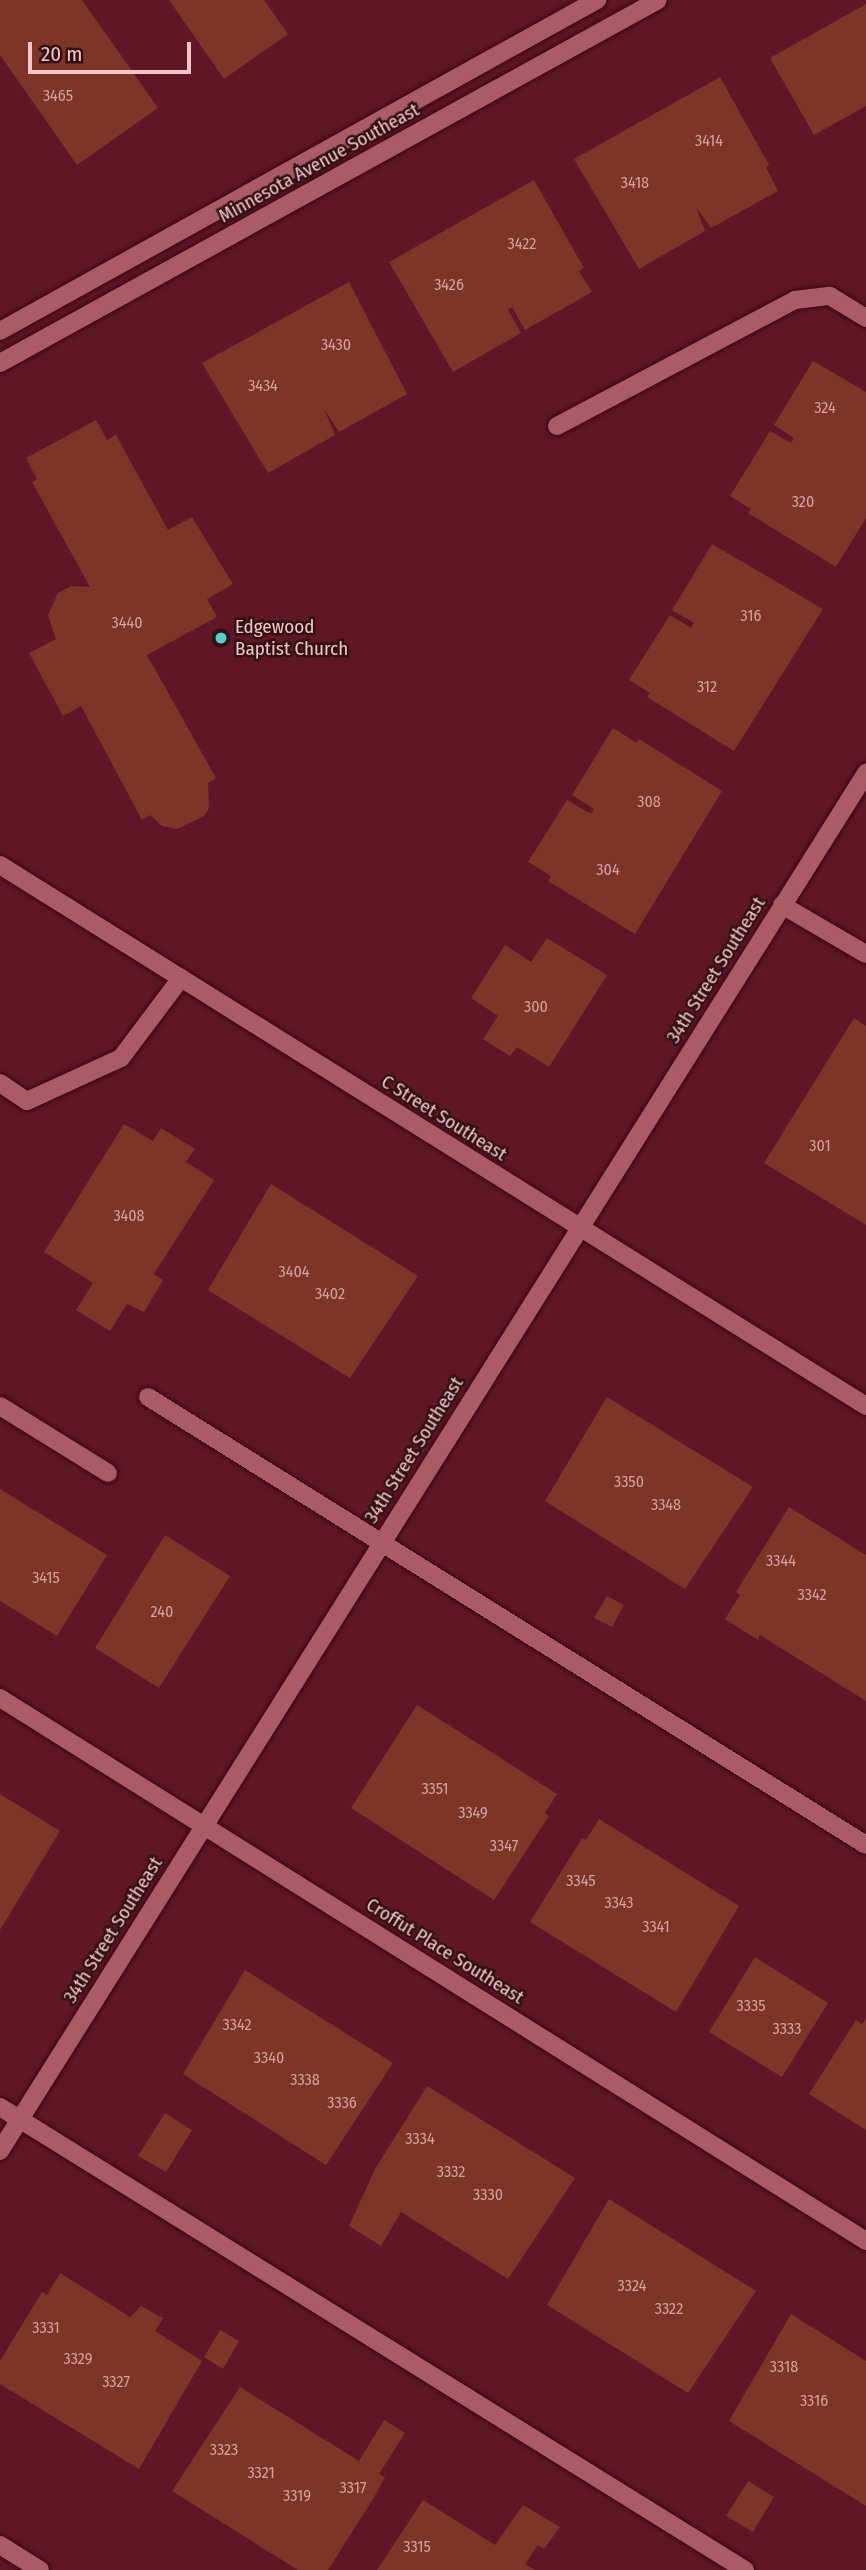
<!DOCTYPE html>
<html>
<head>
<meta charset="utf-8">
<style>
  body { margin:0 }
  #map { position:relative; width:866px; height:2570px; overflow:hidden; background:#5f1727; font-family:"Fira Sans Condensed",sans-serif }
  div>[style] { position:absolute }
  .building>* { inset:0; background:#7c3527 }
  .roads { filter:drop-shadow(0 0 2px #3a0512) drop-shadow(0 0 2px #3a0512) }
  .service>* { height:18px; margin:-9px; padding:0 9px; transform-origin:9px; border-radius:9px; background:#aa5b66 }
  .minor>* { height:18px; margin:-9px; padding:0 9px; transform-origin:9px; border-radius:9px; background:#aa5b66 }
  .secondary>* { height:18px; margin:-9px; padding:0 9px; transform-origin:9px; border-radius:9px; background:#aa5b66 }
  .dots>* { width:19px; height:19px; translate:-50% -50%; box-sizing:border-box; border:4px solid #311116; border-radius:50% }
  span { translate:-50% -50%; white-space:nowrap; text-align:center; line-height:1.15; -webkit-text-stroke:5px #311116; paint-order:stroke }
  .number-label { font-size:16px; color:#d4a0a0 }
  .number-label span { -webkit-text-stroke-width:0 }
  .street-label { font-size:19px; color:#f1c4c8 }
  .poi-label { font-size:19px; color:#f1c4c8 }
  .left { translate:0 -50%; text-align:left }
  .scale { position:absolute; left:28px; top:42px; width:163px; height:32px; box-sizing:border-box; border:4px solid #f1c4c8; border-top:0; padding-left:9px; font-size:21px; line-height:24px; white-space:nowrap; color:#f1c4c8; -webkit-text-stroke:5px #311116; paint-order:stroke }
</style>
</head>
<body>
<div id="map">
  <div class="building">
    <i style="clip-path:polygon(0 0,82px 0,158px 108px,77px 165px,0 55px)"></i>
    <i style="clip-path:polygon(169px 0,264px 0,288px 34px,224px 79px)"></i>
    <i style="clip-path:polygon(866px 4px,866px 106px,814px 135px,770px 58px)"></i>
    <i style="clip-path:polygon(720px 77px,769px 165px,766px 167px,778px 191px,711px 228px,696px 207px,705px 231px,639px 269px,574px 159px)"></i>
    <i style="clip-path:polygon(534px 180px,584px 268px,579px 271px,592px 292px,525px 330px,512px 307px,508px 310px,521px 333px,453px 372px,389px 262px)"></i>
    <i style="clip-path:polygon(349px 282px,407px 394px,339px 432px,324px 409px,335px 435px,268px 473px,202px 363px)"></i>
    <i style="clip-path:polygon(813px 361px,866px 392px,866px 518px,836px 567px,748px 513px,751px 509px,730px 496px,770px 431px,791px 443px,794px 438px,774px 425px)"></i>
    <i style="clip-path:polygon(96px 420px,107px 440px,116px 435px,168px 530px,192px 517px,233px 584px,207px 599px,217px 617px,147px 655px,216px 778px,208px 783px,209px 808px,204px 816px,177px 829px,162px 826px,150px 815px,142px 820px,81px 706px,63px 716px,29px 653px,56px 639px,48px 615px,58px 593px,71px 586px,90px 587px,32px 482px,37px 479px,26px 458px)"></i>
    <i style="clip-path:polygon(712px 544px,823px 609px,734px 751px,647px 697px,650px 693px,629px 680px,670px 615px,691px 628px,694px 623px,672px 610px)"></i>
    <i style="clip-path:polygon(613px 728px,637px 743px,639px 739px,722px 791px,635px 934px,548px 881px,551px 876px,528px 862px,567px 800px,591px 814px,594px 809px,572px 795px)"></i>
    <i style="clip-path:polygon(547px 938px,607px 975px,549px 1067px,517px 1047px,510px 1056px,483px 1039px,498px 1016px,471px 998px,505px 945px,531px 962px)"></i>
    <i style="clip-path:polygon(854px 1018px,866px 1026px,866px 1225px,764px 1163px)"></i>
    <i style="clip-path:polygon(124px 1124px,153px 1141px,161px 1128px,195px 1149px,186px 1162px,214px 1180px,154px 1274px,163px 1280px,144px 1312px,127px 1304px,110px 1331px,76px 1310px,93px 1283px,44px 1252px)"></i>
    <i style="clip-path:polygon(271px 1184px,418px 1276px,350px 1378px,208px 1290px)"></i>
    <i style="clip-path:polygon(607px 1397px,753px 1487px,685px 1589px,545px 1501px)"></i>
    <i style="clip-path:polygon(0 1489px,107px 1555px,57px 1636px,0 1601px)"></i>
    <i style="clip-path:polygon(789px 1507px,866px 1555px,866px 1701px,760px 1635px,758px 1640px,725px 1619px,740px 1595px,736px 1592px)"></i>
    <i style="clip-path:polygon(165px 1535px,230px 1576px,159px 1688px,95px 1648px)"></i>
    <i style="clip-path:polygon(607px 1596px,624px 1605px,612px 1627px,594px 1618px)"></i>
    <i style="clip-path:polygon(417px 1705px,557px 1794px,545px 1813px,549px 1816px,494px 1900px,351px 1808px)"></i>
    <i style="clip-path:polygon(0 1794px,60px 1831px,0 1930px)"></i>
    <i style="clip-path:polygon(599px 1819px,739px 1906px,676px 2012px,530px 1922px,582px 1838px,586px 1840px)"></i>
    <i style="clip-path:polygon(755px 1957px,828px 2003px,782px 2077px,709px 2032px)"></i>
    <i style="clip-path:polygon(245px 1970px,393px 2063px,326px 2165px,183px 2074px)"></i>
    <i style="clip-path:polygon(866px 2019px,866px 2130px,809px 2094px,856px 2020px,862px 2024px)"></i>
    <i style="clip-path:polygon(427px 2086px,575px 2178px,508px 2279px,401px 2212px,381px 2246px,349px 2226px,375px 2169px)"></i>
    <i style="clip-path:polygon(165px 2113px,192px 2130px,166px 2172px,138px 2156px)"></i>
    <i style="clip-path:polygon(609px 2199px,756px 2291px,688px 2393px,547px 2305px)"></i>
    <i style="clip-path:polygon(60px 2273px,130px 2317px,141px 2306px,163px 2318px,155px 2331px,202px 2361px,139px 2469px,0 2384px,0 2361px,42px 2292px,47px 2295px)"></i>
    <i style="clip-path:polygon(791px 2314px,866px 2361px,866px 2506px,729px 2421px)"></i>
    <i style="clip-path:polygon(220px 2330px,239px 2341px,223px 2369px,204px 2357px)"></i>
    <i style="clip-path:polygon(240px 2387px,359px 2461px,384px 2420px,405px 2433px,379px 2474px,385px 2477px,373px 2499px,328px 2570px,298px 2570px,172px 2491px)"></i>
    <i style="clip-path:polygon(748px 2481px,774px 2497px,753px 2532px,726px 2516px)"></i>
    <i style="clip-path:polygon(423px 2500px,495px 2545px,523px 2505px,560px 2527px,544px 2549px,538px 2545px,525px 2564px,535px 2570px,377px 2570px)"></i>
  </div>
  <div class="roads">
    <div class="service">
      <i style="left:557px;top:426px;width:269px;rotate:-27.9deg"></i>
      <i style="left:795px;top:300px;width:35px;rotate:-7deg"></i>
      <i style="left:830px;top:296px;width:42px;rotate:31.4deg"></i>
      <i style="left:782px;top:905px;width:97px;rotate:30.3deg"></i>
      <i style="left:0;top:1083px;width:32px;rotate:34deg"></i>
      <i style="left:27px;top:1101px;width:103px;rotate:-24.6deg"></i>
      <i style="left:121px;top:1058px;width:100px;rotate:-53.1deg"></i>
      <i style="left:148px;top:1397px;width:846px;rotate:31.96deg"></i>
      <i style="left:0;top:1406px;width:127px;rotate:31.8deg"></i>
      <i style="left:0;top:2107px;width:877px;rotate:31.86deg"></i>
    </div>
    <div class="minor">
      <i style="left:0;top:865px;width:1021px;rotate:31.99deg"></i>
      <i style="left:0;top:1698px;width:1022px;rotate:32.09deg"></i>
      <i style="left:0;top:2151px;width:1628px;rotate:-57.85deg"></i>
      <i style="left:0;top:2545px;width:47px;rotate:32deg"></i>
    </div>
    <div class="secondary">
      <i style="left:0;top:331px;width:683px;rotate:-29.01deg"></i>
      <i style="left:0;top:363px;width:751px;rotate:-28.88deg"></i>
    </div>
  </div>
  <div class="dots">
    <i style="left:221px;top:638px;background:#53cdc9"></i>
  </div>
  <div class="number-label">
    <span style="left:58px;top:96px">3465</span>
    <span style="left:709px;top:141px">3414</span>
    <span style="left:635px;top:183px">3418</span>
    <span style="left:522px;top:244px">3422</span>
    <span style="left:449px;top:285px">3426</span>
    <span style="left:336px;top:345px">3430</span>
    <span style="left:263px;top:386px">3434</span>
    <span style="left:825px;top:408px">324</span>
    <span style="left:803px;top:502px">320</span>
    <span style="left:751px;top:616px">316</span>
    <span style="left:127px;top:623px">3440</span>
    <span style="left:707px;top:687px">312</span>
    <span style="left:649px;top:802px">308</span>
    <span style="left:608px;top:870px">304</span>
    <span style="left:536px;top:1007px">300</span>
    <span style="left:820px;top:1146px">301</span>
    <span style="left:129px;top:1216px">3408</span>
    <span style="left:294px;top:1272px">3404</span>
    <span style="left:330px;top:1294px">3402</span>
    <span style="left:629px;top:1482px">3350</span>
    <span style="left:666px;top:1505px">3348</span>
    <span style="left:781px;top:1561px">3344</span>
    <span style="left:46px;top:1578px">3415</span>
    <span style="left:812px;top:1595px">3342</span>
    <span style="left:162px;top:1612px">240</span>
    <span style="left:435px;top:1789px">3351</span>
    <span style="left:473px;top:1813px">3349</span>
    <span style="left:504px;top:1846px">3347</span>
    <span style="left:581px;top:1881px">3345</span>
    <span style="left:619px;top:1903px">3343</span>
    <span style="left:656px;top:1927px">3341</span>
    <span style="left:751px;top:2006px">3335</span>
    <span style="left:237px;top:2025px">3342</span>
    <span style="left:787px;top:2029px">3333</span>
    <span style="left:269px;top:2058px">3340</span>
    <span style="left:305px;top:2080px">3338</span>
    <span style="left:342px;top:2103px">3336</span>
    <span style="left:420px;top:2139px">3334</span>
    <span style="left:451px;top:2172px">3332</span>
    <span style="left:488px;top:2195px">3330</span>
    <span style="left:632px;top:2286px">3324</span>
    <span style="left:669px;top:2309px">3322</span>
    <span style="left:46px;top:2328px">3331</span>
    <span style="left:78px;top:2359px">3329</span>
    <span style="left:784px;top:2367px">3318</span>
    <span style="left:116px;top:2382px">3327</span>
    <span style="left:814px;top:2401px">3316</span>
    <span style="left:224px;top:2450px">3323</span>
    <span style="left:261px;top:2473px">3321</span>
    <span style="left:353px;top:2488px">3317</span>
    <span style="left:297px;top:2496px">3319</span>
    <span style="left:417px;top:2547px">3315</span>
  </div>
  <div class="street-label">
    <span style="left:319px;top:163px;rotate:-29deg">Minnesota Avenue Southeast</span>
    <span style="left:716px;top:970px;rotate:-58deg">34th Street Southeast</span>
    <span style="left:444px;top:1118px;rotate:32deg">C Street Southeast</span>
    <span style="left:414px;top:1450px;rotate:-58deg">34th Street Southeast</span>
    <span style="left:113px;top:1930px;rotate:-58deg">34th Street Southeast</span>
    <span style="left:445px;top:1951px;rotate:32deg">Croffut Place Southeast</span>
  </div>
  <div class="poi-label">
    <span class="left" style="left:235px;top:638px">Edgewood<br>Baptist Church</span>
  </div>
  <div class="scale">20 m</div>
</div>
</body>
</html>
